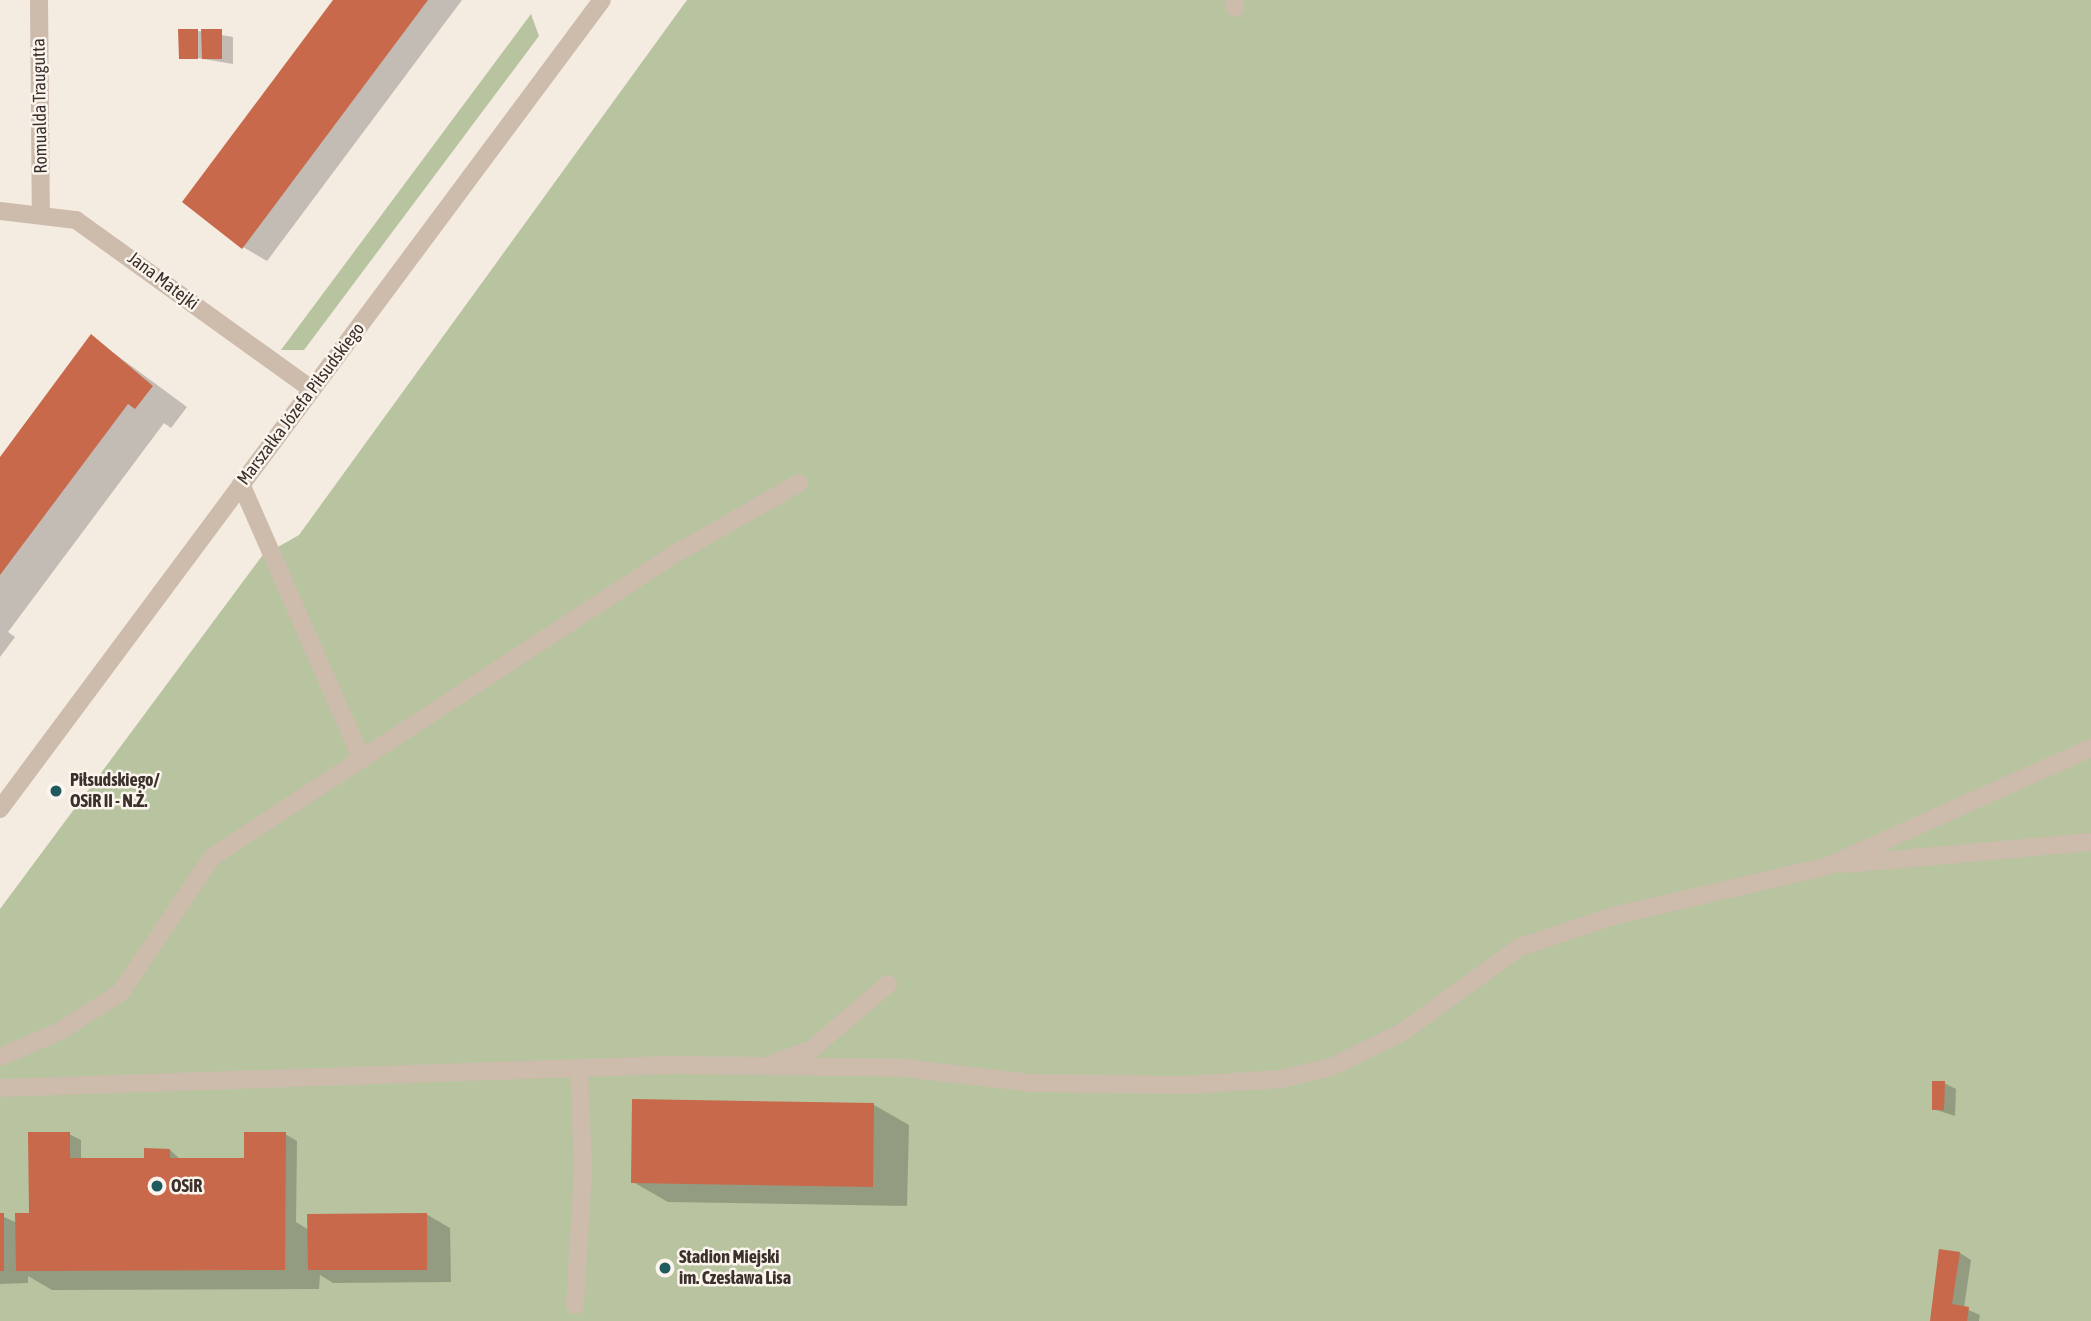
<!DOCTYPE html>
<html>
<head>
<meta charset="utf-8">
<style>
  body { margin:0 }
  #map { position:relative; width:2091px; height:1321px; overflow:hidden; background:#f4ebe1; font-family:"Asap Condensed",sans-serif }
  div>[style] { position:absolute }
  .green>* { inset:0; background:#b8c4a0 }
  .shadow>* { inset:0; background:#0003 }
  .building>* { inset:0; background:#c8694b }
  .lane>* { height:18px; margin:-9px; padding:0 9px; transform-origin:9px; border-radius:9px; background:#cdbbac }
  .street>* { height:18px; margin:-9px; padding:0 9px; transform-origin:9px; border-radius:9px; background:#cdbbac }
  .dots>* { width:19px; height:19px; translate:-50% -50%; box-sizing:border-box; border:4px solid #fbf5ee; border-radius:50% }
  span { translate:-50% -50%; white-space:nowrap; text-align:center; line-height:1.15; -webkit-text-stroke:5px #fbf5ee; paint-order:stroke }
  .street-label { font-size:18px; color:#3b302b }
  .poi-label { font-size:18px; color:#3b302b; font-weight:700 }
  .left { translate:0 -50%; text-align:left }
</style>
</head>
<body>
<div id="map">
  <div class="green">
    <i style="clip-path:polygon(687px 0,2091px 0,2091px 1321px,0 1321px,0 909px,262px 556px,299px 535px)"></i>
    <i style="clip-path:polygon(531px 14px,539px 36px,304px 350px,281px 350px)"></i>
  </div>
  <div class="shadow">
    <i style="clip-path:polygon(335px 0,462px 0,267px 261px,243px 247px)"></i>
    <i style="clip-path:polygon(198px 31px,233px 37px,233px 64px,180px 55px)"></i>
    <i style="clip-path:polygon(92px 337px,187px 407px,171px 428px,164px 423px,8px 632px,15px 637px,0 657px,0 459px)"></i>
    <i style="clip-path:polygon(1944px 1083px,1956px 1089px,1955px 1116px,1933px 1109px)"></i>
    <i style="clip-path:polygon(874px 1105px,909px 1125px,907px 1206px,668px 1202px,633px 1182px)"></i>
    <i style="clip-path:polygon(69px 1134px,81px 1140px,81px 1160px,146px 1160px,170px 1150px,181px 1160px,246px 1160px,285px 1134px,297px 1141px,296px 1222px,309px 1230px,426px 1214px,450px 1228px,451px 1282px,333px 1283px,320px 1275px,319px 1289px,52px 1290px,28px 1276px,28px 1283px,0 1284px,0 1215px,17px 1223px,36px 1215px)"></i>
    <i style="clip-path:polygon(1960px 1253px,1971px 1260px,1964px 1308px,1980px 1315px,1979px 1321px,1931px 1321px)"></i>
  </div>
  <div class="building">
    <i style="clip-path:polygon(333px 0,428px 0,242px 249px,182px 202px)"></i>
    <i style="clip-path:polygon(178px 29px,198px 29px,198px 59px,179px 59px)"></i>
    <i style="clip-path:polygon(201px 29px,222px 29px,222px 59px,202px 59px)"></i>
    <i style="clip-path:polygon(91px 334px,153px 386px,135px 409px,128px 404px,0 575px,0 457px)"></i>
    <i style="clip-path:polygon(1932px 1081px,1945px 1081px,1944px 1110px,1932px 1110px)"></i>
    <i style="clip-path:polygon(632px 1099px,874px 1103px,873px 1187px,631px 1183px)"></i>
    <i style="clip-path:polygon(28px 1132px,70px 1132px,70px 1158px,144px 1158px,144px 1148px,170px 1149px,170px 1158px,244px 1158px,244px 1132px,286px 1132px,285px 1270px,16px 1271px,15px 1213px,29px 1213px)"></i>
    <i style="clip-path:polygon(0 1213px,4px 1213px,4px 1271px,0 1271px)"></i>
    <i style="clip-path:polygon(427px 1213px,427px 1270px,308px 1270px,307px 1214px)"></i>
    <i style="clip-path:polygon(1939px 1249px,1960px 1252px,1952px 1304px,1969px 1307px,1967px 1321px,1930px 1321px)"></i>
  </div>
  <div class="lane">
    <i style="left:1235px;top:0;width:8px;rotate:90deg"></i>
    <i style="left:241px;top:484px;width:301px;rotate:66.3deg"></i>
    <i style="left:1845px;top:864px;width:247px;rotate:-5.1deg"></i>
    <i style="left:0;top:1057px;width:68px;rotate:-23.5deg"></i>
    <i style="left:62px;top:1030px;width:70px;rotate:-32.8deg"></i>
    <i style="left:121px;top:992px;width:163px;rotate:-56deg"></i>
    <i style="left:212px;top:857px;width:551px;rotate:-33.23deg"></i>
    <i style="left:673px;top:555px;width:145px;rotate:-29.7deg"></i>
    <i style="left:774px;top:1063px;width:40px;rotate:-20.2deg"></i>
    <i style="left:812px;top:1049px;width:100px;rotate:-40.5deg"></i>
    <i style="left:0;top:1088px;width:672px;rotate:-1.96deg"></i>
    <i style="left:672px;top:1065px;width:233px;rotate:0.7deg"></i>
    <i style="left:905px;top:1068px;width:126px;rotate:6.8deg"></i>
    <i style="left:1030px;top:1083px;width:154px;rotate:0.7deg"></i>
    <i style="left:1184px;top:1085px;width:97px;rotate:-3.5deg"></i>
    <i style="left:1281px;top:1079px;width:51px;rotate:-13.5deg"></i>
    <i style="left:1331px;top:1067px;width:78px;rotate:-25.9deg"></i>
    <i style="left:1401px;top:1033px;width:147px;rotate:-35.9deg"></i>
    <i style="left:1520px;top:947px;width:98px;rotate:-18.4deg"></i>
    <i style="left:1613px;top:916px;width:221px;rotate:-13.1deg"></i>
    <i style="left:1828px;top:866px;width:288px;rotate:-24.2deg"></i>
    <i style="left:575px;top:1305px;width:135px;rotate:-86.6deg"></i>
    <i style="left:583px;top:1170px;width:101px;rotate:-92.3deg"></i>
  </div>
  <div class="street">
    <i style="left:39px;top:0;width:211px;rotate:89.5deg"></i>
    <i style="left:0;top:211px;width:77px;rotate:6.8deg"></i>
    <i style="left:76px;top:220px;width:289px;rotate:35.7deg"></i>
    <i style="left:0;top:809px;width:1008px;rotate:-53.35deg"></i>
  </div>
  <div class="dots">
    <i style="left:56px;top:791px;background:#1f5a5e"></i>
    <i style="left:157px;top:1186px;background:#1f5a5e"></i>
    <i style="left:665px;top:1268px;background:#1f5a5e"></i>
  </div>
  <div class="street-label">
    <span style="left:40px;top:106px;rotate:-91deg">Romualda Traugutta</span>
    <span style="left:163px;top:281px;rotate:37deg">Jana Matejki</span>
    <span style="left:301px;top:404px;rotate:-53deg">Marszałka Józefa Piłsudskiego</span>
  </div>
  <div class="poi-label">
    <span class="left" style="left:70px;top:791px">Piłsudskiego/<br>OSiR II - N.Ż.</span>
    <span class="left" style="left:171px;top:1186px">OSiR</span>
    <span class="left" style="left:679px;top:1268px">Stadion Miejski<br>im. Czesława Lisa</span>
  </div>
</div>
</body>
</html>
